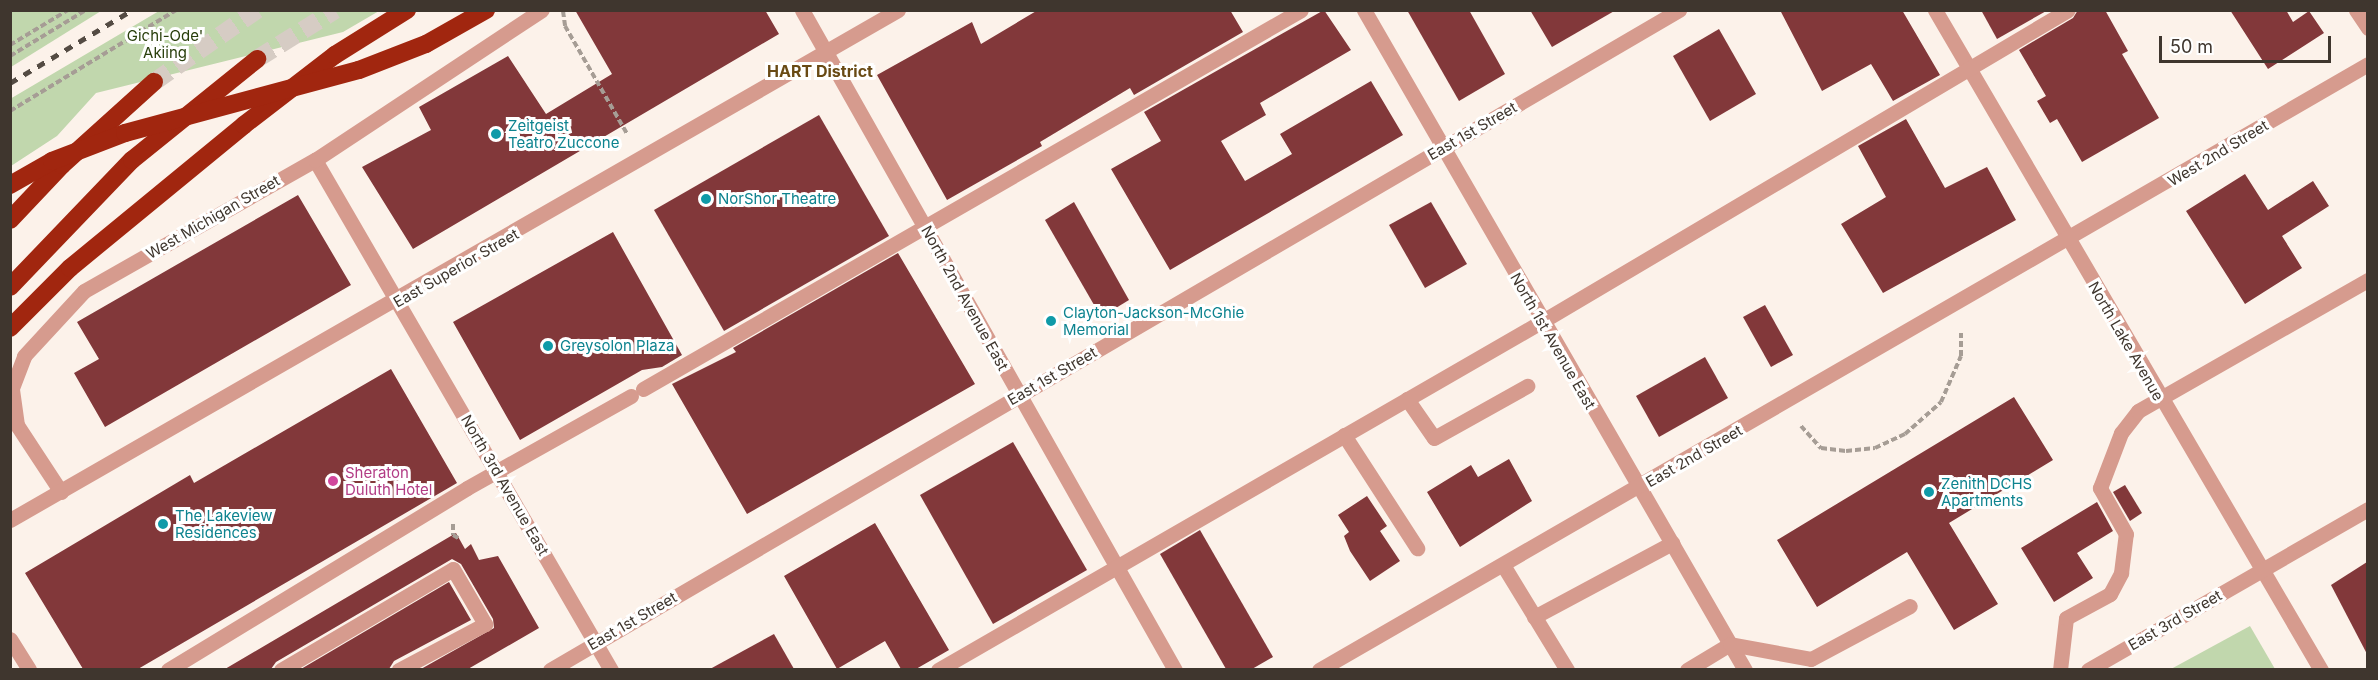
<!DOCTYPE html>
<html>
<head>
<meta charset="utf-8">
<style>
  body { margin:0 }
  #map { position:relative; width:2378px; height:680px; overflow:hidden; background:#fcf2ea; font-family:Inter,sans-serif }
  div>[style] { position:absolute }
  .green>* { inset:0; background:#c1d7ad }
  .building>* { inset:0; background:#82383a }
  .highway-tunnel>* { height:18px; margin-top:-9px; transform-origin:0; background:repeating-linear-gradient(90deg,#d6ccc4 0 18px,transparent 0 27px) }
  .path>* { height:4px; margin-top:-2px; transform-origin:0; background:repeating-linear-gradient(90deg,#a69d95 0 6px,transparent 0 9px) }
  .minor>* { height:15px; margin:-7.5px; padding:0 7.5px; transform-origin:7.5px; border-radius:7.5px; background:#d69b8e }
  .highway>* { height:18px; margin:-9px; padding:0 9px; transform-origin:9px; border-radius:9px; background:#a1260f }
  .rail>* { height:4.5px; margin-top:-2.25px; transform-origin:0; background:repeating-linear-gradient(90deg,#544b43 0 8px,transparent 0 16px) }
  .highway-bridge>* { height:18px; margin:-9px; padding:0 9px; transform-origin:9px; border-radius:9px; background:#a1260f }
  .dots>* { width:16px; height:16px; translate:-50% -50%; box-sizing:border-box; border:3px solid #fff; border-radius:50% }
  span { translate:-50% -50%; white-space:nowrap; text-align:center; line-height:1.15; -webkit-text-stroke:6px #fff; paint-order:stroke }
  .park-label { font-size:15px; color:#293f0c }
  .culture-label { font-size:15px; color:#0d838f }
  .left { translate:0 -50%; text-align:left }
  .street-label { font-size:15px; color:#3f362e }
  .hotel-label { font-size:15px; color:#b23c85 }
  .neighbourhood-label { font-size:16px; color:#694a14; font-weight:700 }
  .frame { position:absolute; inset:0; border:12px solid #3f362e; pointer-events:none }
  .scale { position:absolute; left:2159px; top:36px; width:172px; height:27px; box-sizing:border-box; border:3px solid #3f362e; border-top:0; padding-left:8px; font-size:18px; line-height:21px; white-space:nowrap; color:#3f362e; -webkit-text-stroke:4px #fff; paint-order:stroke }
</style>
</head>
<body>
<div id="map">
  <div class="green">
    <i style="clip-path:polygon(11px 10px,101px 10px,101px 11px,11px 67px)"></i>
    <i style="clip-path:polygon(159px 11px,379px 11px,343px 32px,96px 93px,57px 136px,11px 166px,10px 99px)"></i>
    <i style="clip-path:polygon(2250px 626px,2275px 669px,2171px 669px)"></i>
  </div>
  <div class="building">
    <i style="clip-path:polygon(575px 10px,765px 10px,779px 34px,413px 249px,362px 167px,431px 130px,419px 107px,508px 56px,546px 114px,612px 74px)"></i>
    <i style="clip-path:polygon(1038px 10px,1230px 10px,1243px 32px,1134px 95px,1130px 88px,1040px 142px,1042px 146px,947px 200px,877px 75px,972px 22px,981px 44px)"></i>
    <i style="clip-path:polygon(1324px 10px,1351px 50px,1260px 103px,1266px 115px,1221px 141px,1245px 181px,1292px 154px,1280px 134px,1371px 81px,1403px 135px,1170px 270px,1111px 169px,1161px 141px,1144px 112px)"></i>
    <i style="clip-path:polygon(1407px 10px,1469px 10px,1505px 74px,1459px 101px)"></i>
    <i style="clip-path:polygon(1530px 10px,1616px 10px,1552px 47px)"></i>
    <i style="clip-path:polygon(1780px 10px,1902px 10px,1940px 75px,1893px 101px,1871px 64px,1822px 91px)"></i>
    <i style="clip-path:polygon(1981px 10px,2048px 10px,1997px 39px)"></i>
    <i style="clip-path:polygon(2078px 10px,2105px 10px,2128px 51px,2122px 54px,2159px 118px,2082px 162px,2057px 119px,2050px 123px,2037px 101px,2046px 96px,2019px 50px,2073px 18px)"></i>
    <i style="clip-path:polygon(2230px 10px,2286px 10px,2293px 22px,2309px 11px,2324px 33px,2268px 69px)"></i>
    <i style="clip-path:polygon(1719px 29px,1756px 94px,1710px 121px,1673px 56px)"></i>
    <i style="clip-path:polygon(819px 115px,889px 236px,724px 331px,654px 210px)"></i>
    <i style="clip-path:polygon(1906px 119px,1945px 188px,1987px 167px,2016px 220px,1883px 293px,1841px 224px,1886px 197px,1858px 146px)"></i>
    <i style="clip-path:polygon(2245px 174px,2268px 210px,2313px 181px,2329px 206px,2282px 236px,2302px 268px,2245px 304px,2186px 211px)"></i>
    <i style="clip-path:polygon(298px 195px,351px 285px,105px 427px,74px 373px,99px 359px,77px 322px)"></i>
    <i style="clip-path:polygon(1074px 202px,1129px 300px,1101px 317px,1045px 220px)"></i>
    <i style="clip-path:polygon(1431px 202px,1467px 264px,1425px 288px,1389px 225px)"></i>
    <i style="clip-path:polygon(613px 232px,682px 355px,662px 367px,642px 370px,520px 440px,453px 322px)"></i>
    <i style="clip-path:polygon(898px 253px,975px 384px,747px 514px,672px 384px,736px 352px,733px 348px)"></i>
    <i style="clip-path:polygon(1765px 305px,1793px 355px,1771px 367px,1743px 317px)"></i>
    <i style="clip-path:polygon(1705px 357px,1728px 398px,1659px 437px,1636px 396px)"></i>
    <i style="clip-path:polygon(391px 369px,457px 483px,138px 669px,83px 669px,25px 573px,190px 475px,194px 483px)"></i>
    <i style="clip-path:polygon(2014px 397px,2053px 460px,1949px 523px,1998px 604px,1954px 630px,1907px 552px,1817px 607px,1777px 540px)"></i>
    <i style="clip-path:polygon(1013px 442px,1087px 570px,993px 624px,920px 495px)"></i>
    <i style="clip-path:polygon(1509px 459px,1532px 501px,1460px 547px,1427px 492px,1471px 465px,1478px 477px)"></i>
    <i style="clip-path:polygon(2125px 485px,2142px 513px,2130px 521px,2113px 492px)"></i>
    <i style="clip-path:polygon(1367px 496px,1387px 526px,1380px 531px,1400px 561px,1370px 581px,1350px 551px,1344px 536px,1349px 532px,1338px 515px)"></i>
    <i style="clip-path:polygon(2097px 502px,2113px 531px,2077px 553px,2093px 578px,2054px 602px,2021px 548px)"></i>
    <i style="clip-path:polygon(875px 523px,949px 650px,916px 669px,901px 669px,885px 641px,837px 669px,784px 576px)"></i>
    <i style="clip-path:polygon(1200px 530px,1273px 657px,1252px 669px,1226px 669px,1160px 554px)"></i>
    <i style="clip-path:polygon(456px 533px,465px 549px,471px 544px,479px 560px,498px 556px,539px 628px,468px 669px,421px 669px,494px 628px,493px 619px,461px 564px,452px 559px,276px 662px,271px 669px,225px 669px)"></i>
    <i style="clip-path:polygon(2367px 562px,2367px 654px,2331px 585px)"></i>
    <i style="clip-path:polygon(449px 582px,471px 620px,394px 661px,389px 669px,301px 669px)"></i>
    <i style="clip-path:polygon(774px 634px,794px 669px,710px 669px)"></i>
  </div>
  <div class="highway-tunnel">
    <i style="left:257px;top:59px;width:92px;rotate:-32.1deg"></i>
    <i style="left:154px;top:82px;width:126px;rotate:-35deg"></i>
  </div>
  <div class="path">
    <i style="left:208px;top:10px;width:23px"></i>
    <i style="left:563px;top:11px;width:15px;rotate:82deg"></i>
    <i style="left:565px;top:26px;width:125px;rotate:60.1deg"></i>
    <i style="left:10px;top:45px;width:68px;rotate:-31.1deg"></i>
    <i style="left:10px;top:56px;width:89px;rotate:-31.2deg"></i>
    <i style="left:10px;top:111px;width:194px;rotate:-31.3deg"></i>
    <i style="left:1801px;top:426px;width:30px;rotate:48deg"></i>
    <i style="left:1821px;top:448px;width:25px;rotate:7deg"></i>
    <i style="left:1846px;top:451px;width:29px;rotate:-6deg"></i>
    <i style="left:1875px;top:448px;width:33px;rotate:-25deg"></i>
    <i style="left:1905px;top:434px;width:48px;rotate:-41.6deg"></i>
    <i style="left:1941px;top:402px;width:50px;rotate:-66.5deg"></i>
    <i style="left:1961px;top:356px;width:23px;rotate:-90deg"></i>
    <i style="left:453px;top:524px;width:11px;rotate:90deg"></i>
    <i style="left:453px;top:535px;width:8px;rotate:30deg"></i>
  </div>
  <div class="minor">
    <i style="left:802px;top:10px;width:758px;rotate:60.53deg"></i>
    <i style="left:1364px;top:10px;width:762px;rotate:60deg"></i>
    <i style="left:1935px;top:10px;width:765px;rotate:59.68deg"></i>
    <i style="left:2356px;top:10px;width:22px;rotate:56deg"></i>
    <i style="left:315px;top:160px;width:590px;rotate:59.87deg"></i>
    <i style="left:643px;top:389px;width:759px;rotate:-29.94deg"></i>
    <i style="left:1407px;top:399px;width:47px;rotate:55.3deg"></i>
    <i style="left:1434px;top:438px;width:107px;rotate:-29.2deg"></i>
    <i style="left:1344px;top:435px;width:135px;rotate:57.1deg"></i>
    <i style="left:61px;top:492px;width:80px;rotate:-123.3deg"></i>
    <i style="left:17px;top:425px;width:37px;rotate:-98deg"></i>
    <i style="left:12px;top:388px;width:34px;rotate:-69deg"></i>
    <i style="left:24px;top:356px;width:88px;rotate:-47.3deg"></i>
    <i style="left:84px;top:291px;width:266px;rotate:-29.6deg"></i>
    <i style="left:315px;top:160px;width:272px;rotate:-33.5deg"></i>
    <i style="left:10px;top:520px;width:1024px;rotate:-29.87deg"></i>
    <i style="left:1503px;top:565px;width:123px;rotate:58.6deg"></i>
    <i style="left:1534px;top:617px;width:157px;rotate:-28.2deg"></i>
    <i style="left:10px;top:639px;width:36px;rotate:58deg"></i>
    <i style="left:168px;top:670px;width:350px;rotate:-31.3deg"></i>
    <i style="left:467px;top:488px;width:188px;rotate:-29.3deg"></i>
    <i style="left:281px;top:670px;width:199px;rotate:-30.4deg"></i>
    <i style="left:453px;top:569px;width:64px;rotate:59.8deg"></i>
    <i style="left:485px;top:624px;width:98px;rotate:151.9deg"></i>
    <i style="left:550px;top:670px;width:1308px;rotate:-30.31deg"></i>
    <i style="left:938px;top:670px;width:696px;rotate:-29.99deg"></i>
    <i style="left:1541px;top:322px;width:612px;rotate:-30.63deg"></i>
    <i style="left:1319px;top:670px;width:1211px;rotate:-30.01deg"></i>
    <i style="left:1687px;top:670px;width:50px;rotate:-31.2deg"></i>
    <i style="left:1730px;top:644px;width:82px;rotate:10.5deg"></i>
    <i style="left:1811px;top:659px;width:112px;rotate:-28.2deg"></i>
    <i style="left:2060px;top:670px;width:52px;rotate:-83.4deg"></i>
    <i style="left:2066px;top:618px;width:50px;rotate:-28.6deg"></i>
    <i style="left:2110px;top:594px;width:24px;rotate:-62deg"></i>
    <i style="left:2121px;top:573px;width:39px;rotate:-83deg"></i>
    <i style="left:2126px;top:534px;width:53px;rotate:-119.5deg"></i>
    <i style="left:2100px;top:488px;width:59px;rotate:-69.1deg"></i>
    <i style="left:2121px;top:433px;width:28px;rotate:-52deg"></i>
    <i style="left:2138px;top:411px;width:265px;rotate:-29.7deg"></i>
    <i style="left:2088px;top:670px;width:323px;rotate:-29.9deg"></i>
  </div>
  <div class="highway">
    <i style="left:426px;top:44px;width:69px;rotate:-29.5deg"></i>
    <i style="left:10px;top:220px;width:76px;rotate:-46.6deg"></i>
    <i style="left:62px;top:165px;width:124px;rotate:-42.1deg"></i>
    <i style="left:10px;top:287px;width:176px;rotate:-46.2deg"></i>
    <i style="left:132px;top:160px;width:161px;rotate:-38.9deg"></i>
    <i style="left:10px;top:328px;width:85px;rotate:-45deg"></i>
    <i style="left:70px;top:268px;width:225px;rotate:-39.4deg"></i>
    <i style="left:244px;top:125px;width:115px;rotate:-37.6deg"></i>
    <i style="left:335px;top:55px;width:85px;rotate:-32deg"></i>
  </div>
  <div class="rail">
    <i style="left:10px;top:83px;width:142px;rotate:-30.9deg"></i>
  </div>
  <div class="highway-bridge">
    <i style="left:10px;top:185px;width:48px;rotate:-29.7deg"></i>
    <i style="left:52px;top:161px;width:78px;rotate:-21deg"></i>
    <i style="left:125px;top:133px;width:242px;rotate:-15.1deg"></i>
    <i style="left:359px;top:70px;width:72px;rotate:-21.2deg"></i>
  </div>
  <div class="dots">
    <i style="left:496px;top:134px;background:#0f9aa8"></i>
    <i style="left:706px;top:199px;background:#0f9aa8"></i>
    <i style="left:1051px;top:321px;background:#0f9aa8"></i>
    <i style="left:548px;top:346px;background:#0f9aa8"></i>
    <i style="left:333px;top:481px;background:#d1479c"></i>
    <i style="left:1929px;top:492px;background:#0f9aa8"></i>
    <i style="left:163px;top:524px;background:#0f9aa8"></i>
  </div>
  <div class="park-label">
    <span style="left:165px;top:44px">Gichi-Ode'<br>Akiing</span>
  </div>
  <div class="culture-label">
    <span class="left" style="left:508px;top:134px">Zeitgeist<br>Teatro Zuccone</span>
    <span class="left" style="left:718px;top:199px">NorShor Theatre</span>
    <span class="left" style="left:1063px;top:321px">Clayton-Jackson-McGhie<br>Memorial</span>
    <span class="left" style="left:560px;top:346px">Greysolon Plaza</span>
    <span class="left" style="left:1941px;top:492px">Zenith DCHS<br>Apartments</span>
    <span class="left" style="left:175px;top:524px">The Lakeview<br>Residences</span>
  </div>
  <div class="street-label">
    <span style="left:1472px;top:131px;rotate:-30deg">East 1st Street</span>
    <span style="left:2218px;top:153px;rotate:-31deg">West 2nd Street</span>
    <span style="left:213px;top:217px;rotate:-30deg">West Michigan Street</span>
    <span style="left:456px;top:268px;rotate:-30deg">East Superior Street</span>
    <span style="left:965px;top:298px;rotate:61deg">North 2nd Avenue East</span>
    <span style="left:1553px;top:341px;rotate:60deg">North 1st Avenue East</span>
    <span style="left:2126px;top:341px;rotate:60deg">North Lake Avenue</span>
    <span style="left:1052px;top:376px;rotate:-30deg">East 1st Street</span>
    <span style="left:1694px;top:456px;rotate:-30deg">East 2nd Street</span>
    <span style="left:505px;top:485px;rotate:60deg">North 3rd Avenue East</span>
    <span style="left:2175px;top:620px;rotate:-30deg">East 3rd Street</span>
    <span style="left:632px;top:621px;rotate:-30deg">East 1st Street</span>
  </div>
  <div class="hotel-label">
    <span class="left" style="left:345px;top:481px">Sheraton<br>Duluth Hotel</span>
  </div>
  <div class="neighbourhood-label">
    <span style="left:820px;top:71px">HART District</span>
  </div>
  <div class="frame"></div>
  <div class="scale">50 m</div>
</div>
</body>
</html>
